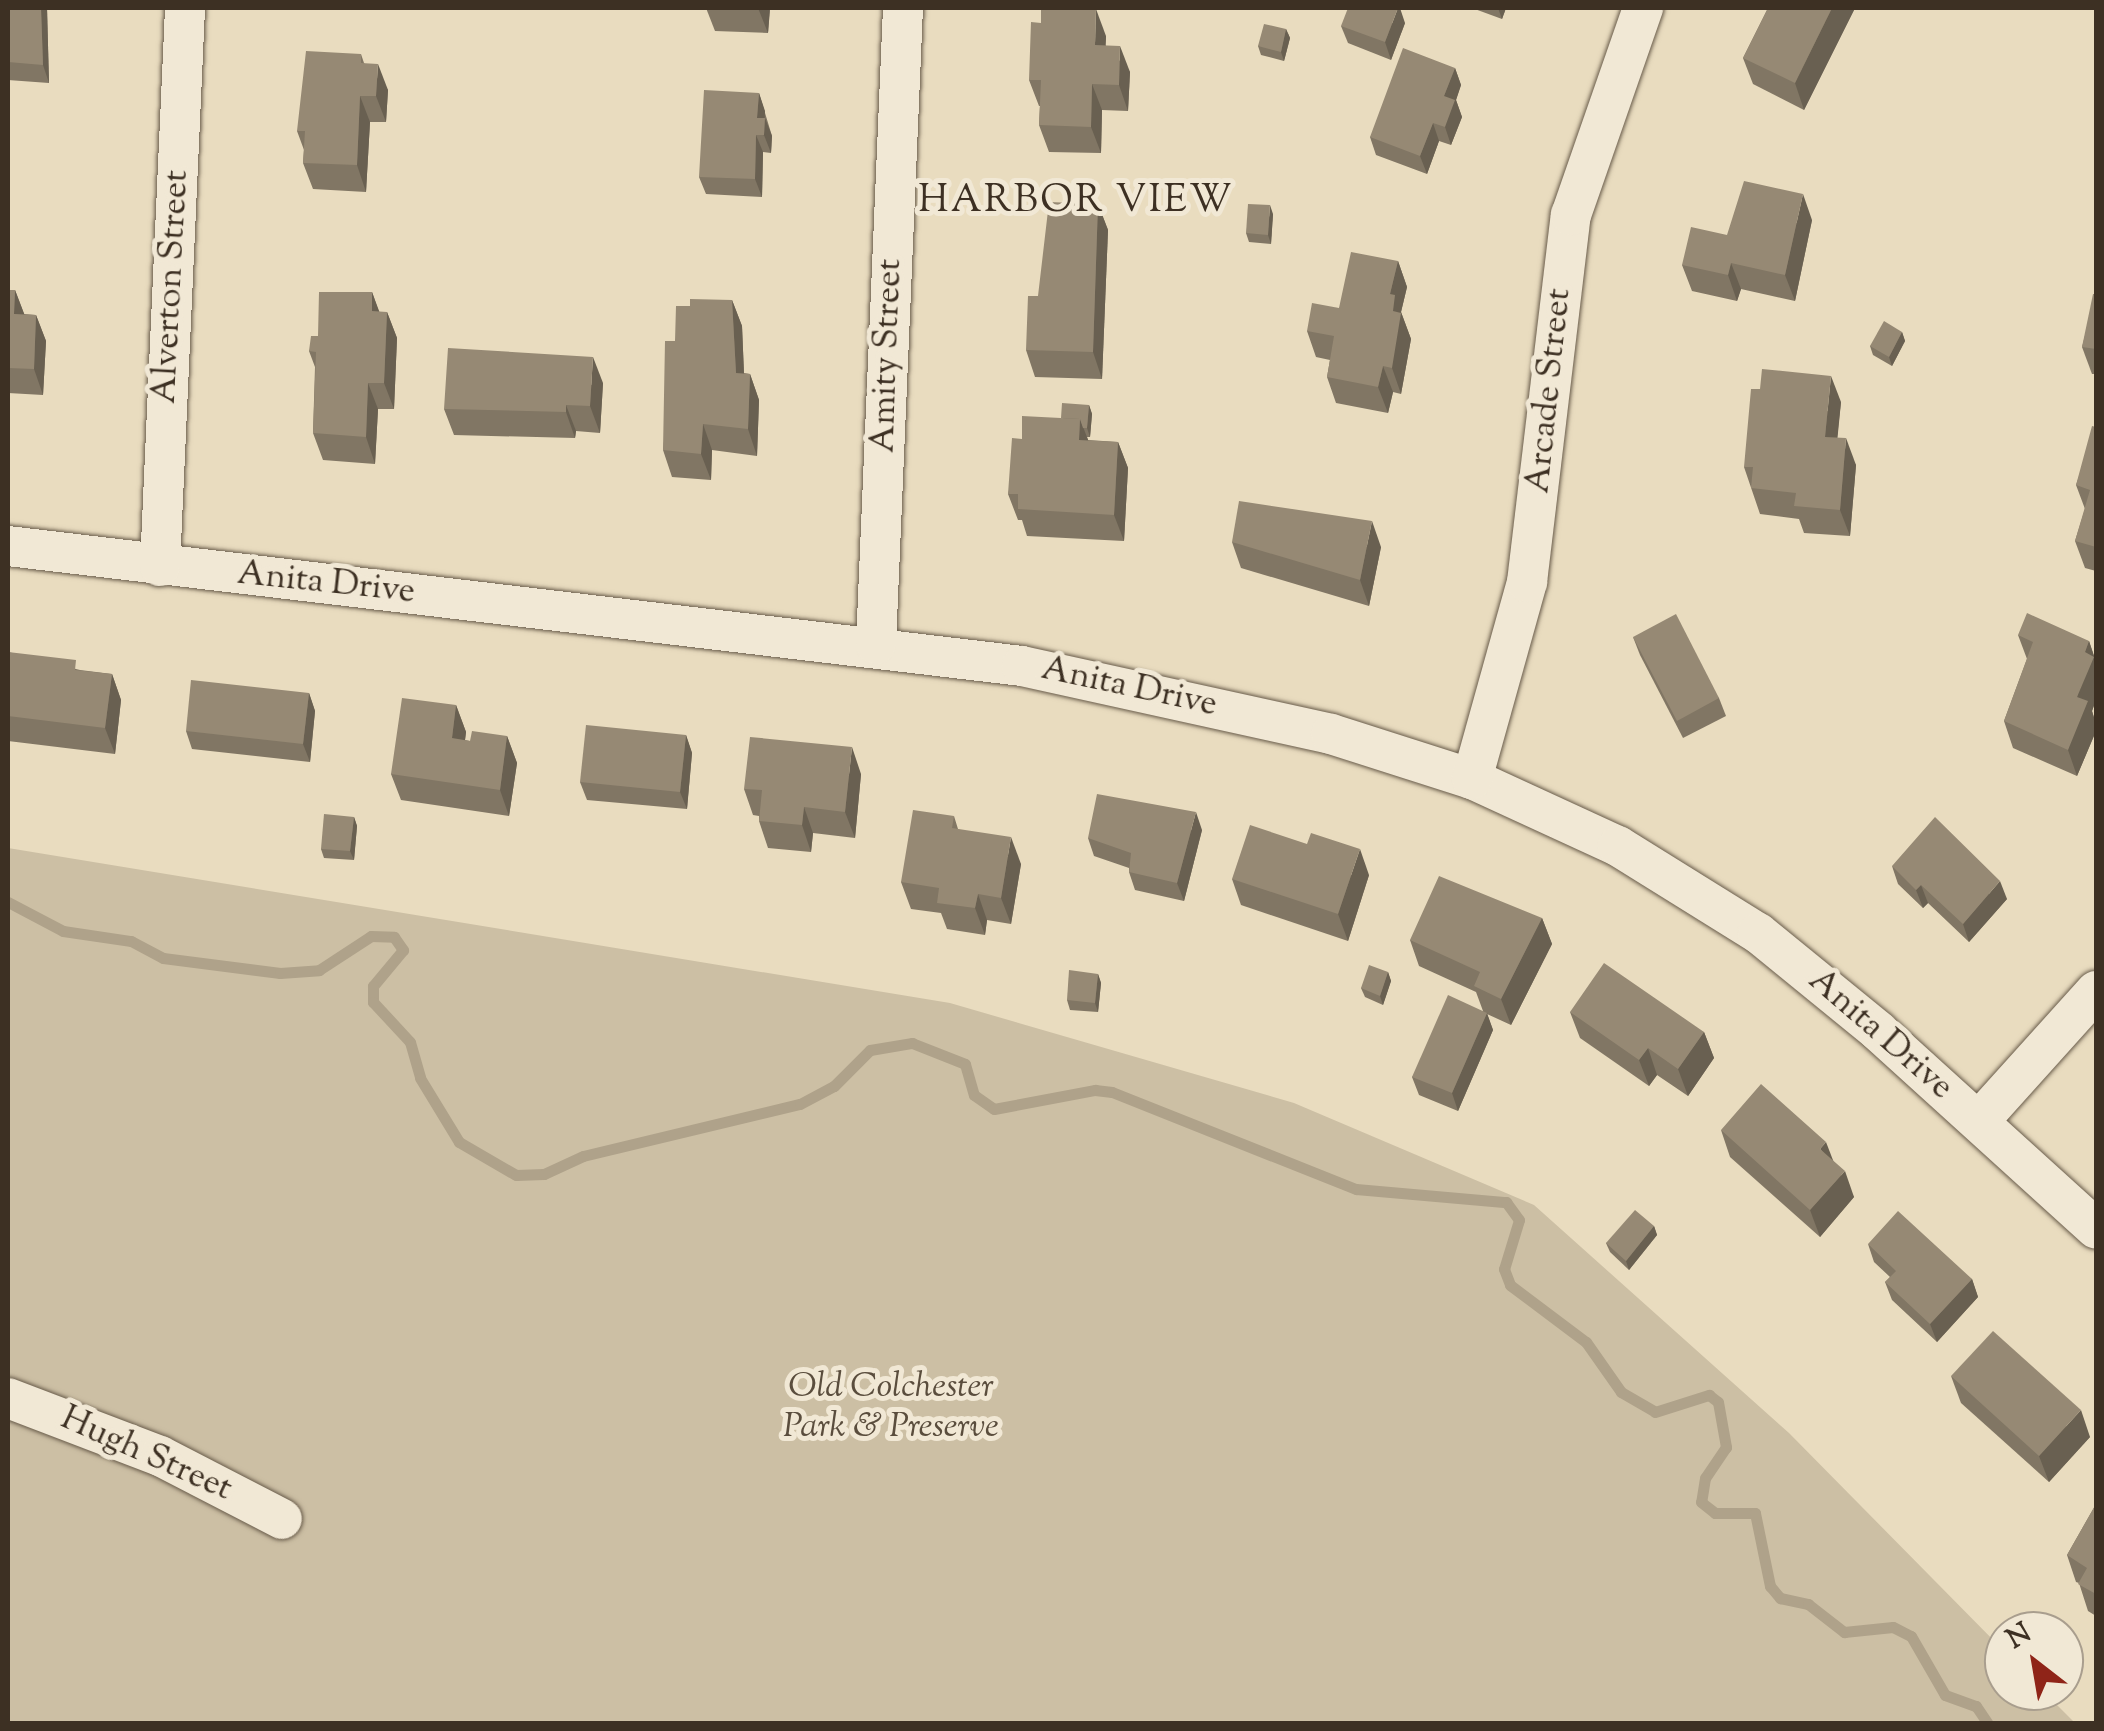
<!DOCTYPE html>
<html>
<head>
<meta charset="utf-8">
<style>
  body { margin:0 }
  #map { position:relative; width:2104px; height:1731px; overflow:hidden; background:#e9dcbf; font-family:"Sorts Mill Goudy",serif }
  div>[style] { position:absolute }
  .green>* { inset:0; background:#ccbfa4 }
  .stream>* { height:11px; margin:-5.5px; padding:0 5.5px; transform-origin:5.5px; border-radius:5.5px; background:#afa28a }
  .roads { filter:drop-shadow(0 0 2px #685b4a) drop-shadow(0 0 2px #685b4a) }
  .minor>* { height:40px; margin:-20px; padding:0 20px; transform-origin:20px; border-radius:20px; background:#f1e8d5 }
  .wall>* { inset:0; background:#817664 }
  .shaded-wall>* { inset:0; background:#696051 }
  .building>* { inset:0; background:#968974 }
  span { translate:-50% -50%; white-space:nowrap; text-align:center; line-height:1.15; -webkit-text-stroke:10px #f1e8d5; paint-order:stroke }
  .street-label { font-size:35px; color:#3d3023 }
  .park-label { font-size:35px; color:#5a4d3d; font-style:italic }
  .neighbourhood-label { font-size:38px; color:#3d3023; letter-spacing:2.5px }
  .frame { position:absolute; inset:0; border:10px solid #3d3023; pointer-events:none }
  .north { position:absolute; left:1984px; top:1611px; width:100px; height:100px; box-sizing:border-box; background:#f1e8d5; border:2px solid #a99e8e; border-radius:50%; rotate:329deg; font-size:28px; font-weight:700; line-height:40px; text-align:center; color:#3d3023 }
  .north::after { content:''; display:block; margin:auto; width:35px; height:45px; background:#8f2418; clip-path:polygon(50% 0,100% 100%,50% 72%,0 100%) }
</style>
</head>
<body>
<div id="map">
  <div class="green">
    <i style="clip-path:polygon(8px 848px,950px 1003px,1294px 1103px,1534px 1205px,1789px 1433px,2004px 1651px,2004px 1691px,2043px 1691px,2075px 1723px,8px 1724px)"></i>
  </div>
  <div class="stream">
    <i style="left:8px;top:902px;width:62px;rotate:27.8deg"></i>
    <i style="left:63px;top:931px;width:69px;rotate:8.4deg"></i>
    <i style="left:131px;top:941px;width:36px;rotate:28deg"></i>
    <i style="left:163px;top:958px;width:118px;rotate:7.3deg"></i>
    <i style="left:280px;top:973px;width:39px;rotate:-4deg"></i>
    <i style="left:319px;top:970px;width:62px;rotate:-33.2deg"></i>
    <i style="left:371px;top:936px;width:23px;rotate:2deg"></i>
    <i style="left:394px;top:937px;width:16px;rotate:55deg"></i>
    <i style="left:403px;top:950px;width:47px;rotate:129.8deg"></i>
    <i style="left:373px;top:986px;width:16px;rotate:90deg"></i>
    <i style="left:373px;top:1002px;width:54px;rotate:47.2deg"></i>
    <i style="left:410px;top:1042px;width:37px;rotate:74deg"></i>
    <i style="left:420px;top:1078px;width:75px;rotate:58.6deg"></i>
    <i style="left:459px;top:1142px;width:66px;rotate:30.1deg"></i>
    <i style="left:516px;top:1175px;width:28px;rotate:-2deg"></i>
    <i style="left:544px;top:1174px;width:43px;rotate:-24.8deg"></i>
    <i style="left:583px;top:1156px;width:223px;rotate:-13.5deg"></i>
    <i style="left:800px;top:1104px;width:38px;rotate:-28deg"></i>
    <i style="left:834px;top:1086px;width:51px;rotate:-45deg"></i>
    <i style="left:870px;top:1050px;width:43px;rotate:-9.5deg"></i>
    <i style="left:912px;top:1043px;width:57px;rotate:21.6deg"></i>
    <i style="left:965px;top:1064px;width:32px;rotate:74deg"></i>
    <i style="left:974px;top:1095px;width:24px;rotate:35deg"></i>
    <i style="left:994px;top:1109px;width:103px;rotate:-10.7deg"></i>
    <i style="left:1095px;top:1090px;width:17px;rotate:7deg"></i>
    <i style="left:1112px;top:1092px;width:263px;rotate:21.7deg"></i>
    <i style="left:1356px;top:1189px;width:151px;rotate:5deg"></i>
    <i style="left:1506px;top:1202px;width:22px;rotate:54deg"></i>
    <i style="left:1519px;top:1220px;width:51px;rotate:107deg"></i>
    <i style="left:1504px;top:1269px;width:17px;rotate:69deg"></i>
    <i style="left:1510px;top:1285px;width:95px;rotate:36.9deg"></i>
    <i style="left:1586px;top:1342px;width:61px;rotate:55deg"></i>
    <i style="left:1621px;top:1392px;width:39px;rotate:30deg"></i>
    <i style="left:1655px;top:1412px;width:57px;rotate:-17.5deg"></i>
    <i style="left:1709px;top:1395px;width:11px;rotate:38deg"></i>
    <i style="left:1718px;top:1402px;width:46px;rotate:79.9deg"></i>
    <i style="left:1726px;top:1447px;width:37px;rotate:124deg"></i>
    <i style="left:1705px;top:1478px;width:24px;rotate:99deg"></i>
    <i style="left:1701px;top:1502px;width:18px;rotate:38deg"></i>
    <i style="left:1715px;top:1513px;width:40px"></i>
    <i style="left:1755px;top:1513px;width:75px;rotate:78.4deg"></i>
    <i style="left:1770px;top:1586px;width:16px;rotate:50deg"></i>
    <i style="left:1780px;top:1598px;width:29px;rotate:12deg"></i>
    <i style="left:1808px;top:1604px;width:46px;rotate:37.9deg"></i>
    <i style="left:1844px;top:1632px;width:49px;rotate:-5.8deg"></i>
    <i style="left:1893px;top:1627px;width:20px;rotate:27deg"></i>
    <i style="left:1911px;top:1636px;width:68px;rotate:60deg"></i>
    <i style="left:1945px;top:1695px;width:33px;rotate:20deg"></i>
    <i style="left:1976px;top:1706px;width:22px;rotate:56deg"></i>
  </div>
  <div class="roads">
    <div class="minor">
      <i style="left:8px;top:546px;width:1021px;rotate:6.75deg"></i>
      <i style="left:1022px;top:666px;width:316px;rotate:12.4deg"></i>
      <i style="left:1331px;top:734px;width:148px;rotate:17.7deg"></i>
      <i style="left:1472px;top:779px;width:161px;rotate:24.7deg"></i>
      <i style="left:1618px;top:846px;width:165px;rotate:31.9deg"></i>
      <i style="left:1758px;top:933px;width:155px;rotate:39.2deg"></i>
      <i style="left:1878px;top:1031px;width:294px;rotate:42.2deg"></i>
      <i style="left:160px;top:566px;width:559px;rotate:-87.43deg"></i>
      <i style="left:876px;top:644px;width:637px;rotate:-87.57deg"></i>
      <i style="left:1472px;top:779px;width:205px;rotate:-74.4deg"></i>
      <i style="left:1527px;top:582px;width:370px;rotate:-83.2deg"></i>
      <i style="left:1571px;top:215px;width:219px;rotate:-70.8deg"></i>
      <i style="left:1979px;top:1121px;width:175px;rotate:-48deg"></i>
      <i style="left:8px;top:1398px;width:163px;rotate:20.9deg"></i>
      <i style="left:160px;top:1456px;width:137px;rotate:27.3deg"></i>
    </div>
  </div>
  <div class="wall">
    <i style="clip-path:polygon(8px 8px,47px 8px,49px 83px,8px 80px)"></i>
    <i style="clip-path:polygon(706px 8px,770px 8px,768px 33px,715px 31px)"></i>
    <i style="clip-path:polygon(1472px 8px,1506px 8px,1502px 19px)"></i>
    <i style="clip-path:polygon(1768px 8px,1855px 8px,1804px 110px,1753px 84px,1743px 58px)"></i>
    <i style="clip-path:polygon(1405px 23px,1391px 60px,1348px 43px,1341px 26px)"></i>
    <i style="clip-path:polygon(1286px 29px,1290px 38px,1284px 61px,1261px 55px,1258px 46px)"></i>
    <i style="clip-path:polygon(1106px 36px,1105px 45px,1130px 72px,1128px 111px,1102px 110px,1101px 153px,1049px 152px,1039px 125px,1040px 106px,1039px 106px,1029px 80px)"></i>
    <i style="clip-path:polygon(361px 54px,364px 63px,388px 90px,386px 122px,370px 122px,366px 192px,313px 189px,303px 163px,304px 150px,297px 131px)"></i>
    <i style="clip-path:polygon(1455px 68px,1461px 85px,1456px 100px,1462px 117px,1451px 145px,1439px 141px,1427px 174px,1376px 155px,1370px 137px)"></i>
    <i style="clip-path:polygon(759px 93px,772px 136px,771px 153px,763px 152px,762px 197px,706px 194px,699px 177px)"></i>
    <i style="clip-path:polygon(1098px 204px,1108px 230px,1102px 379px,1035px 377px,1026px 350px)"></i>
    <i style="clip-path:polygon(1273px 214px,1271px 244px,1249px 242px,1246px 233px)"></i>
    <i style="clip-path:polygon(1812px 220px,1795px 301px,1741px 289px,1737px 301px,1692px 291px,1682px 265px,1727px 235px)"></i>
    <i style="clip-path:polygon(1398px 261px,1407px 287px,1401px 312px,1411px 339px,1401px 394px,1393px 392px,1388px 413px,1336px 403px,1327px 377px,1330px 360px,1316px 357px,1307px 331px,1339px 308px)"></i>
    <i style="clip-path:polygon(8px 290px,15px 290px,24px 314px,36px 315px,46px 341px,43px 395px,8px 393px)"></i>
    <i style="clip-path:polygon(372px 292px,379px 312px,387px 312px,397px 338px,394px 409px,378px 409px,375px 464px,323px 460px,313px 433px,315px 367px,309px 351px,318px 336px)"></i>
    <i style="clip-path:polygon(2096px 294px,2096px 374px,2092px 374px,2082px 347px)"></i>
    <i style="clip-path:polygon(732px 300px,742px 326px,744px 373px,750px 374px,759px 400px,757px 456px,712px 450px,711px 480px,672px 477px,663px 450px,675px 341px,690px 306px)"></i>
    <i style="clip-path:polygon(1902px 332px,1905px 341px,1892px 366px,1873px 355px,1870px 346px)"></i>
    <i style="clip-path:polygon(603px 383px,600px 433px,576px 431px,575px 438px,454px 435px,444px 409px)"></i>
    <i style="clip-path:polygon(1841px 402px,1837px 438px,1856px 465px,1850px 536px,1804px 533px,1799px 519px,1760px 514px,1744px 467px)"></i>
    <i style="clip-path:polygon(1089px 405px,1092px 414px,1090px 437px,1087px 437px,1088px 440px,1118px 442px,1128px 468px,1124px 541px,1027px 536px,1022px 520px,1018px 520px,1008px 494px,1022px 439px)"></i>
    <i style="clip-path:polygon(2096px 427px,2096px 571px,2085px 568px,2075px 541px,2085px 509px,2076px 485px)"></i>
    <i style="clip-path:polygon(1232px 542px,1381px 547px,1369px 606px,1241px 568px)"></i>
    <i style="clip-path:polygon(2018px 635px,2089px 641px,2096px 662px,2096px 700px,2092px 711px,2096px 724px,2096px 731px,2077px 776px,2013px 748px,2004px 721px,2027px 659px)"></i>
    <i style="clip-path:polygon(1633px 637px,1719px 698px,1726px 716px,1683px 738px,1640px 655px)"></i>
    <i style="clip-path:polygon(8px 652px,80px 670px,112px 674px,121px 700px,115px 754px,8px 741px)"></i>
    <i style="clip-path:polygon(309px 693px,315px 711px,310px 762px,192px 749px,186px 731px)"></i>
    <i style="clip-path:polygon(456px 705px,466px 732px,465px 740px,470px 741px,507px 736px,517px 763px,509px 816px,401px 800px,391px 774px)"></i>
    <i style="clip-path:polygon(686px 735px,692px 753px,687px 809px,587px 800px,580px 782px)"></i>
    <i style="clip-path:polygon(861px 774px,855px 838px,813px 833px,811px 852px,768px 848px,759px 821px,759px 816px,753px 815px,744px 789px)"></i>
    <i style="clip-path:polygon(954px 816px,958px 829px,1021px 864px,1011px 924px,987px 920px,985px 935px,947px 929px,941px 913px,911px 909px,901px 882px)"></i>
    <i style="clip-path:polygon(354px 817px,357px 826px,354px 860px,324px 858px,321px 849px)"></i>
    <i style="clip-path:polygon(1202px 830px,1184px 901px,1135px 890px,1129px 872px,1129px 868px,1094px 856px,1088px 838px)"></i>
    <i style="clip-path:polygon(1892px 866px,2007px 899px,1969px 942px,1928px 903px,1923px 908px,1898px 884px)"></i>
    <i style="clip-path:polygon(1369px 875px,1348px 941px,1241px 905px,1232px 879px)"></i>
    <i style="clip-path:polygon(1542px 918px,1552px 944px,1511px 1025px,1487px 1014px,1493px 1030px,1458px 1111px,1419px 1095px,1412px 1077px,1483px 1011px,1476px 992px,1419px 966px,1410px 940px)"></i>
    <i style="clip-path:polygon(1388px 972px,1391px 981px,1383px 1005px,1365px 997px,1361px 988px)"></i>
    <i style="clip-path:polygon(1098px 974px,1101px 983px,1098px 1012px,1070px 1010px,1067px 1000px)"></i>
    <i style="clip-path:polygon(1570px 1012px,1704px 1032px,1714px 1058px,1688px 1096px,1657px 1075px,1649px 1086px,1580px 1038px)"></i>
    <i style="clip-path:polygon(1721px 1130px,1833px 1161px,1854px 1197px,1820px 1237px,1730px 1157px)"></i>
    <i style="clip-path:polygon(1654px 1226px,1657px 1235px,1629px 1270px,1610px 1252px,1606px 1243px)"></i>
    <i style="clip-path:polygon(1868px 1244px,1972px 1279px,1978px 1297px,1937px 1342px,1892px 1300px,1885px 1282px,1890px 1277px,1874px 1262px)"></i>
    <i style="clip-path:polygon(1951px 1376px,2090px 1437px,2049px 1482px,1961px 1403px)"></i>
    <i style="clip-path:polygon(2096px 1504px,2096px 1616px,2088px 1611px,2079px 1583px,2076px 1582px,2067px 1555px)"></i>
  </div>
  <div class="shaded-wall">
    <i style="clip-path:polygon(41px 8px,47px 8px,49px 83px,43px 65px)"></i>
    <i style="clip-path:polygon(758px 8px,770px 8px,768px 33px)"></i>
    <i style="clip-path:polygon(1398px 8px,1400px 8px,1405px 23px,1391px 60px,1385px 42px)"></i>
    <i style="clip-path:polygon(1498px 8px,1506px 8px,1502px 19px)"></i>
    <i style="clip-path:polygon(1832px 8px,1855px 8px,1804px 110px,1795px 83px)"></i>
    <i style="clip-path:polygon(1096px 9px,1106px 36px,1105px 72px,1095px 45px)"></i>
    <i style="clip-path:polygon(1286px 29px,1290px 38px,1284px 61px,1281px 52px)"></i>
    <i style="clip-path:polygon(1120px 46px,1130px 72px,1128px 111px,1119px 85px)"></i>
    <i style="clip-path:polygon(378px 64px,388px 90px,386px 122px,376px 96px)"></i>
    <i style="clip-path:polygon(1455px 68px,1461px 85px,1456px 100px,1462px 117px,1451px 145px,1445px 127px,1444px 96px)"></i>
    <i style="clip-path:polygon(1092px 84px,1102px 110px,1101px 153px,1091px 127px)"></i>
    <i style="clip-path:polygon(759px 93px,765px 111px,764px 136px,757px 118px)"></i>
    <i style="clip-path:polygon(360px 96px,370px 122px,366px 192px,357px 165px)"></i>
    <i style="clip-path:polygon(765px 118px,772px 136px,771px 153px,764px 135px)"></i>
    <i style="clip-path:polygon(1433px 123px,1439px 141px,1427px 174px,1420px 156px)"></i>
    <i style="clip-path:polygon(756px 135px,763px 152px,762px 197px,755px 179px)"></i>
    <i style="clip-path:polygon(1803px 194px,1812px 220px,1795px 301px,1785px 275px)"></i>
    <i style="clip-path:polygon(1098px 204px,1108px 230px,1102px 379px,1093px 352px)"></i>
    <i style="clip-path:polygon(1270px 205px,1273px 214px,1271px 244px,1268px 235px)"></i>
    <i style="clip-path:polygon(1398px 261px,1407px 287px,1401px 312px,1411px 339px,1401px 394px,1392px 368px,1390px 294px)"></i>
    <i style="clip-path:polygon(1731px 263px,1741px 289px,1737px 301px,1728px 275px)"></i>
    <i style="clip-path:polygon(15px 290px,25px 316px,14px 314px)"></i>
    <i style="clip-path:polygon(372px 292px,382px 319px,372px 311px)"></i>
    <i style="clip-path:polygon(732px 300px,742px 326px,745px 399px,736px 373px)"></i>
    <i style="clip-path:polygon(387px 312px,397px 338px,394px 409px,384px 383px)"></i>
    <i style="clip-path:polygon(36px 315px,46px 341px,43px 395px,34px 369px)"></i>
    <i style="clip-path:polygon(1902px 332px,1905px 341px,1892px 366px,1889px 357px)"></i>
    <i style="clip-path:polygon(593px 357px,603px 383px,600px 433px,590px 406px)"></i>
    <i style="clip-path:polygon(1383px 366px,1393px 392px,1388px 413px,1378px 387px)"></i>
    <i style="clip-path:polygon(750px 374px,759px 400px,757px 456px,748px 429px)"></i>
    <i style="clip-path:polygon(1831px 376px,1841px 402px,1835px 463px,1825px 437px)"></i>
    <i style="clip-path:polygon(368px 383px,378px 409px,375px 464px,366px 437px)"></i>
    <i style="clip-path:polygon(566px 405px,576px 431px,575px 438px,566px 412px)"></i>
    <i style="clip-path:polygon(1089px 405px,1092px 414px,1090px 437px,1087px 428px)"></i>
    <i style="clip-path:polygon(1080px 419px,1090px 445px,1079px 440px)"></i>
    <i style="clip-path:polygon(703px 424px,712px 450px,711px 480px,701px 454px)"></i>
    <i style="clip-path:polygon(1846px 438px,1856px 465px,1850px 536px,1840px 510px)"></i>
    <i style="clip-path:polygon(1118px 442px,1128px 468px,1124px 541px,1114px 515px)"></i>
    <i style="clip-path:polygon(1372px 521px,1381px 547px,1369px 606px,1360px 580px)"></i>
    <i style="clip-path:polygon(2089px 641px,2096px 662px,2096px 700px,2092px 711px,2096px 724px,2096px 731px,2077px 776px,2068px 750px,2085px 652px)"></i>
    <i style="clip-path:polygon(112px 674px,121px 700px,115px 754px,105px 728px)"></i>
    <i style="clip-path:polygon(309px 693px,315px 711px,310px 762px,303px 744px)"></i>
    <i style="clip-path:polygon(456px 705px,466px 732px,462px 765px,452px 738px)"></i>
    <i style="clip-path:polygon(686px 735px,692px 753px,687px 809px,680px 792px)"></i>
    <i style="clip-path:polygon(507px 736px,517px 763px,509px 816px,500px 790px)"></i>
    <i style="clip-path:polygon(852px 747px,861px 774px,855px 838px,845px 812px)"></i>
    <i style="clip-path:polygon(804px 807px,813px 833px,811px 852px,802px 825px)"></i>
    <i style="clip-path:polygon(1196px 812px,1202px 830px,1184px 901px,1177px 883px)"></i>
    <i style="clip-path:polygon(354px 817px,357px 826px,354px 860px,350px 851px)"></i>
    <i style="clip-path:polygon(1011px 837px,1021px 864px,1011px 924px,1001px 898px)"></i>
    <i style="clip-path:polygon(1360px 849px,1369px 875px,1348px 941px,1338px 914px)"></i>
    <i style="clip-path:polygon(2000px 881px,2007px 899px,1969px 942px,1963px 924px)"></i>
    <i style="clip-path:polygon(1921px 885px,1928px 903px,1923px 908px,1916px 890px)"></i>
    <i style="clip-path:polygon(978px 894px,987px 920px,985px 935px,975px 908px)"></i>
    <i style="clip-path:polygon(1542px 918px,1552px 944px,1511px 1025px,1501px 999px)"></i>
    <i style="clip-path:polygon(1388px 972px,1391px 981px,1383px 1005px,1380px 996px)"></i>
    <i style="clip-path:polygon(1098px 974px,1101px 983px,1098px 1012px,1095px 1003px)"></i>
    <i style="clip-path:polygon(1487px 1013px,1493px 1030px,1458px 1111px,1452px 1093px)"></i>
    <i style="clip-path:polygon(1704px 1032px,1714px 1058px,1688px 1096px,1678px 1069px)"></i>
    <i style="clip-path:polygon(1648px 1048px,1657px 1075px,1649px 1086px,1639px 1060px)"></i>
    <i style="clip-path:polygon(1826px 1142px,1836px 1168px,1820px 1149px)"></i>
    <i style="clip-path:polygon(1845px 1171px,1854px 1197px,1820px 1237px,1810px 1210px)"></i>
    <i style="clip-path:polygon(1654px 1226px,1657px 1235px,1629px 1270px,1626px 1261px)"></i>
    <i style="clip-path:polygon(1972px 1279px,1978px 1297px,1937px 1342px,1930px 1324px)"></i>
    <i style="clip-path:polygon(2081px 1410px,2090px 1437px,2049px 1482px,2039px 1456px)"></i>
  </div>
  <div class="building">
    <i style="clip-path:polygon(8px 8px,41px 8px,43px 65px,8px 62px)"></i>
    <i style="clip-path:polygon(1041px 8px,1096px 9px,1095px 45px,1120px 46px,1119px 85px,1092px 84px,1091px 127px,1039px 125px,1041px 80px,1029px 80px,1031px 22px,1041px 23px)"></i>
    <i style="clip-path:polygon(1348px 8px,1398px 8px,1385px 42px,1341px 26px)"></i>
    <i style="clip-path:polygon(1768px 8px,1832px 8px,1795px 83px,1743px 58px)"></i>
    <i style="clip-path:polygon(1264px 24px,1286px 29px,1281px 52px,1258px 46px)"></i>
    <i style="clip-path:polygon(1403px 48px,1455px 68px,1444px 96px,1455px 100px,1445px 127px,1433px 123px,1420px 156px,1370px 137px)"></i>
    <i style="clip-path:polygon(306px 51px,361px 54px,361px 63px,378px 64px,376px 96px,360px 96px,357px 165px,303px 163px,305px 131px,297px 131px)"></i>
    <i style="clip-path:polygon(704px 90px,759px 93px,757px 118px,765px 118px,764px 135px,756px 135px,755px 179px,699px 177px)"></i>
    <i style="clip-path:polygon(1744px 181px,1803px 194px,1785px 275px,1731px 263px,1728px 275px,1682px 265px,1691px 227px,1727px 235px)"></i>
    <i style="clip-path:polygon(1049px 202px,1098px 204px,1093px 352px,1026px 350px,1028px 296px,1038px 296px)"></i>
    <i style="clip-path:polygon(1248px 204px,1270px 205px,1268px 235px,1246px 233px)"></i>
    <i style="clip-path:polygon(1351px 252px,1398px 261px,1390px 294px,1395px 295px,1393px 311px,1401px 313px,1392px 368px,1383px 366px,1378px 387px,1327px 377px,1334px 336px,1307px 331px,1312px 303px,1339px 308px)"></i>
    <i style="clip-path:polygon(8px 290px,15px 290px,14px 314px,36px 315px,34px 369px,8px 368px)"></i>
    <i style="clip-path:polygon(319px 292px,372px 292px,372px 311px,387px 312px,384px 383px,368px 383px,366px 437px,313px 433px,316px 352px,309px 351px,311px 336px,318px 336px)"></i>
    <i style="clip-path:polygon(2093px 294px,2096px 294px,2096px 349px,2082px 347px)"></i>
    <i style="clip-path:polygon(690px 299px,732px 300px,736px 373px,750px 374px,748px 429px,703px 424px,701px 454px,663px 450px,665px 341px,675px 341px,676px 306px,690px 306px)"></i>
    <i style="clip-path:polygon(1884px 321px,1902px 332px,1889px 357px,1870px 346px)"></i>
    <i style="clip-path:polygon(448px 348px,593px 357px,590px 406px,566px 405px,566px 412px,444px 409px)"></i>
    <i style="clip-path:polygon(1762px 369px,1831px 376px,1825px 437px,1846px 438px,1840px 510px,1794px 506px,1796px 493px,1751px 488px,1753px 467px,1744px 467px,1751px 389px,1760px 389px)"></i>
    <i style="clip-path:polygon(1062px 403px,1089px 405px,1087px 428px,1083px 428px,1080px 419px,1061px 418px)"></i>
    <i style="clip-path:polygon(1022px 416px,1080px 419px,1079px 440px,1118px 442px,1114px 515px,1018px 509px,1018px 494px,1008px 494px,1012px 438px,1022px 439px)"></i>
    <i style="clip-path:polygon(2092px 426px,2096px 427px,2096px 547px,2075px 541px,2090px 490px,2076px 485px)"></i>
    <i style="clip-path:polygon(1239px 501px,1372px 521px,1360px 580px,1232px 542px)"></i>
    <i style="clip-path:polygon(2027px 613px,2089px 641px,2085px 652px,2094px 657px,2077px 697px,2088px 701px,2068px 750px,2004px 721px,2033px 642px,2018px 635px)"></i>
    <i style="clip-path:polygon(1676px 614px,1719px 698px,1677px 721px,1633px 637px)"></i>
    <i style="clip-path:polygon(8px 652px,76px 660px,75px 670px,112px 674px,105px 728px,8px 716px)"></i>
    <i style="clip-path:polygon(191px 680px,309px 693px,303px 744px,186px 731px)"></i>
    <i style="clip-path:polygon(402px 698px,456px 705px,452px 738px,470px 741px,472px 731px,507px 736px,500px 790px,391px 774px)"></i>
    <i style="clip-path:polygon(586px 725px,686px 735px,680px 792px,580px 782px)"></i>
    <i style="clip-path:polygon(750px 737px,852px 747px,845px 812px,804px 807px,802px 825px,759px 821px,762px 790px,744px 789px)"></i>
    <i style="clip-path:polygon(1097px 794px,1196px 812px,1177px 883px,1129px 872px,1131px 853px,1088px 838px)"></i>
    <i style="clip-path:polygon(913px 810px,954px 816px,952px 828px,1011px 837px,1001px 898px,978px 894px,975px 908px,937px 903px,939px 888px,901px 882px)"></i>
    <i style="clip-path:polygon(324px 814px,354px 817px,350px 851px,321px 849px)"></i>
    <i style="clip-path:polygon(1935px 817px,2000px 881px,1963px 924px,1921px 885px,1916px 890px,1892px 866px)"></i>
    <i style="clip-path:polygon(1250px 825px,1307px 844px,1311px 833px,1360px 849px,1338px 914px,1232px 879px)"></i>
    <i style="clip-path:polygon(1439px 876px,1542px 918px,1501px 999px,1474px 986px,1480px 972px,1410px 940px)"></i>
    <i style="clip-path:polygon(1604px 963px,1704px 1032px,1678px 1069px,1648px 1048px,1639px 1060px,1570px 1012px)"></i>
    <i style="clip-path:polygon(1369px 965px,1388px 972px,1380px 996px,1361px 988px)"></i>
    <i style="clip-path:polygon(1069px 970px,1098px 974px,1095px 1003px,1067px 1000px)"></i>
    <i style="clip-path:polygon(1448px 995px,1487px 1013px,1452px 1093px,1412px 1077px)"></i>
    <i style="clip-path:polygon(1761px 1084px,1826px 1142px,1820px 1149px,1845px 1171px,1810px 1210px,1721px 1130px)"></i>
    <i style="clip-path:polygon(1635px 1210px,1654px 1226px,1626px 1261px,1606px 1243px)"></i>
    <i style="clip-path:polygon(1898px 1211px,1972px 1279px,1930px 1324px,1885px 1282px,1896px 1271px,1868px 1244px)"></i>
    <i style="clip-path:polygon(1993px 1331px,2081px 1410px,2039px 1456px,1951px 1376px)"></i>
    <i style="clip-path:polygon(2096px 1504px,2096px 1594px,2078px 1584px,2087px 1568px,2067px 1555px)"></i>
  </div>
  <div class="street-label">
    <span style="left:172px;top:287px;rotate:-87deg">Alverton Street</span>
    <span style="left:888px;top:356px;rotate:-88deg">Amity Street</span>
    <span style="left:1550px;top:391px;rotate:-84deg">Arcade Street</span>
    <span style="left:326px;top:584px;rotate:6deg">Anita Drive</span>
    <span style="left:1129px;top:688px;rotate:12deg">Anita Drive</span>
    <span style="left:1880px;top:1035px;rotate:41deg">Anita Drive</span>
    <span style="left:146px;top:1455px;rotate:24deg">Hugh Street</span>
  </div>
  <div class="park-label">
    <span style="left:891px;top:1408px">Old Colchester<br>Park &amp; Preserve</span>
  </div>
  <div class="neighbourhood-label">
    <span style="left:1076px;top:203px">HARBOR VIEW</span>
  </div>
  <div class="frame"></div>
  <div class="north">N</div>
</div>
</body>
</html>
